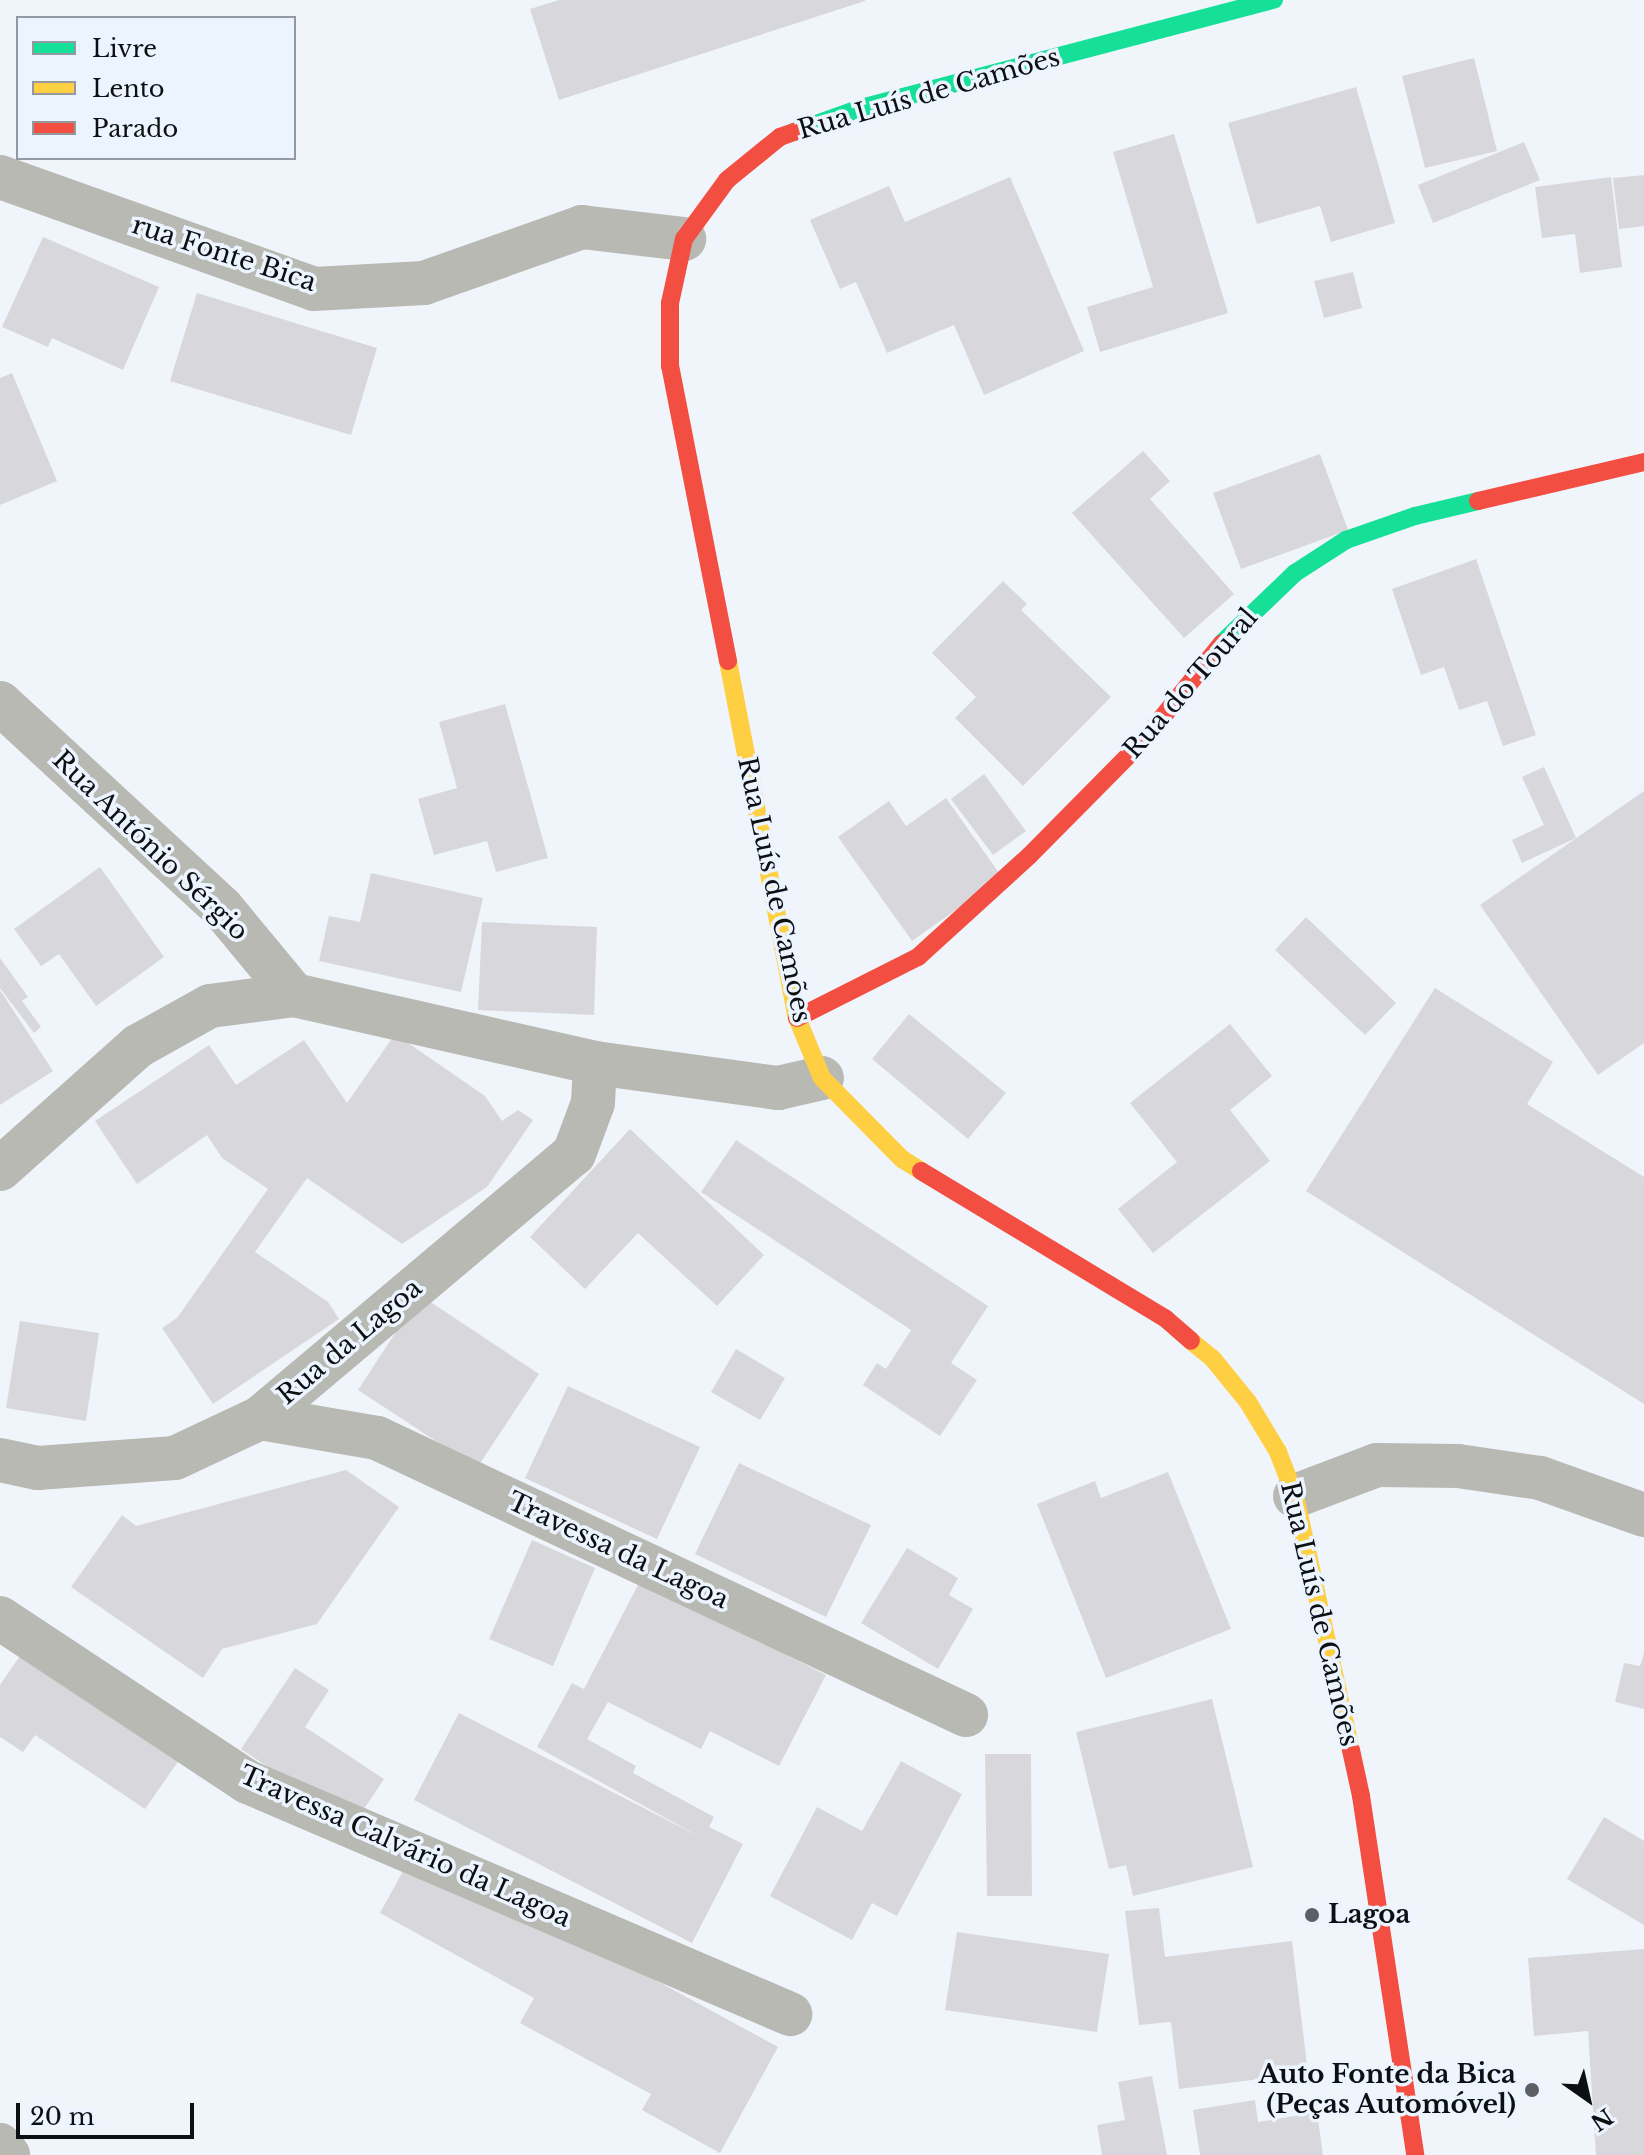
<!DOCTYPE html>
<html>
<head>
<meta charset="utf-8">
<style>
  body { margin:0 }
  #map { position:relative; width:1644px; height:2155px; overflow:hidden; background:#f0f5fb; font-family:"Libre Baskerville",serif }
  div>[style] { position:absolute }
  .building>* { inset:0; background:#d8d8dc }
  .street>* { height:44px; margin:-22px; padding:0 22px; transform-origin:22px; border-radius:22px; background:#b9b9b4 }
  .fast>* { height:18px; margin:-9px; padding:0 9px; transform-origin:9px; border-radius:9px; background:#16e098 }
  .slow>* { height:18px; margin:-9px; padding:0 9px; transform-origin:9px; border-radius:9px; background:#ffcf43 }
  .jam>* { height:18px; margin:-9px; padding:0 9px; transform-origin:9px; border-radius:9px; background:#f24e42 }
  .dots>* { width:22px; height:22px; translate:-50% -50%; box-sizing:border-box; border:4px solid #ecf5ff; border-radius:50% }
  span { translate:-50% -50%; white-space:nowrap; text-align:center; line-height:1.15; -webkit-text-stroke:7px #ecf5ff; paint-order:stroke }
  .street-label { font-size:26px; color:#0d1013 }
  .poi-label { font-size:26px; color:#0d1013; font-weight:700 }
  .left { translate:0 -50%; text-align:left }
  .right { translate:-100% -50%; text-align:right }
  .legend { position:absolute; left:16px; top:16px; width:280px; height:144px; box-sizing:border-box; background:#ecf5ff; border:2px solid #9399a1; margin:0; padding:10px 14px; list-style:none; font-size:24px; color:#0d1013 }
  .legend li { display:flex; align-items:center; gap:16px; height:40px }
  .legend b { width:40px; border:2px solid #9399a1 }
  .north { position:absolute; left:1548px; top:2059px; width:80px; height:80px; -webkit-text-stroke:6px #ecf5ff; paint-order:stroke; rotate:146deg; font-size:22px; font-weight:700; line-height:32px; text-align:center; color:#0d1013 }
  .north::after { content:''; display:block; margin:auto; width:28px; height:36px; background:#0d1013; clip-path:polygon(50% 0,100% 100%,50% 72%,0 100%) }
  .scale { position:absolute; left:16px; top:2103px; width:178px; height:36px; box-sizing:border-box; border:4px solid #0d1013; border-top:0; padding-left:10px; font-size:24px; line-height:28px; white-space:nowrap; color:#0d1013; -webkit-text-stroke:6px #ecf5ff; paint-order:stroke }
</style>
</head>
<body>
<div id="map">
  <div class="building">
    <i style="clip-path:polygon(559px 0,865px 0,865px 1px,559px 100px,530px 9px)"></i>
    <i style="clip-path:polygon(1474px 58px,1497px 151px,1425px 168px,1402px 76px)"></i>
    <i style="clip-path:polygon(1356px 87px,1395px 223px,1331px 242px,1320px 206px,1257px 224px,1228px 123px)"></i>
    <i style="clip-path:polygon(1174px 134px,1228px 313px,1100px 352px,1087px 307px,1153px 287px,1113px 152px)"></i>
    <i style="clip-path:polygon(1524px 142px,1540px 180px,1433px 223px,1418px 185px)"></i>
    <i style="clip-path:polygon(1644px 175px,1644px 226px,1619px 229px,1613px 178px)"></i>
    <i style="clip-path:polygon(1010px 177px,1084px 351px,984px 395px,954px 325px,887px 353px,856px 282px,840px 289px,810px 220px,889px 186px,905px 222px)"></i>
    <i style="clip-path:polygon(1611px 177px,1622px 267px,1580px 273px,1575px 234px,1542px 238px,1535px 187px)"></i>
    <i style="clip-path:polygon(43px 237px,159px 287px,123px 370px,52px 338px,48px 347px,2px 327px)"></i>
    <i style="clip-path:polygon(1353px 272px,1362px 308px,1324px 318px,1314px 281px)"></i>
    <i style="clip-path:polygon(197px 293px,377px 348px,351px 435px,170px 381px)"></i>
    <i style="clip-path:polygon(12px 373px,57px 481px,0 505px,0 378px)"></i>
    <i style="clip-path:polygon(1143px 451px,1170px 481px,1150px 499px,1234px 594px,1184px 638px,1072px 513px)"></i>
    <i style="clip-path:polygon(1320px 454px,1348px 530px,1241px 569px,1213px 493px)"></i>
    <i style="clip-path:polygon(1476px 559px,1536px 735px,1503px 746px,1487px 701px,1459px 710px,1444px 667px,1421px 675px,1392px 589px)"></i>
    <i style="clip-path:polygon(1003px 581px,1027px 604px,1021px 610px,1111px 697px,1023px 786px,955px 718px,976px 697px,932px 653px)"></i>
    <i style="clip-path:polygon(505px 704px,548px 858px,496px 872px,487px 841px,434px 855px,418px 799px,457px 788px,439px 722px)"></i>
    <i style="clip-path:polygon(1544px 767px,1576px 838px,1522px 863px,1512px 840px,1544px 825px,1522px 777px)"></i>
    <i style="clip-path:polygon(984px 774px,1026px 831px,993px 855px,951px 799px)"></i>
    <i style="clip-path:polygon(1644px 791px,1644px 1043px,1598px 1075px,1480px 905px)"></i>
    <i style="clip-path:polygon(946px 798px,1002px 877px,912px 941px,838px 837px,889px 801px,906px 826px)"></i>
    <i style="clip-path:polygon(100px 867px,164px 957px,96px 1006px,59px 954px,41px 966px,14px 929px)"></i>
    <i style="clip-path:polygon(371px 873px,483px 898px,461px 992px,319px 961px,329px 916px,360px 922px)"></i>
    <i style="clip-path:polygon(1306px 917px,1396px 1003px,1365px 1035px,1275px 950px)"></i>
    <i style="clip-path:polygon(482px 922px,597px 927px,594px 1015px,478px 1010px)"></i>
    <i style="clip-path:polygon(0 958px,28px 997px,22px 1001px,41px 1027px,34px 1033px,0 988px)"></i>
    <i style="clip-path:polygon(1435px 988px,1553px 1062px,1527px 1104px,1644px 1177px,1644px 1404px,1306px 1191px)"></i>
    <i style="clip-path:polygon(0 990px,53px 1071px,0 1105px)"></i>
    <i style="clip-path:polygon(909px 1014px,1006px 1093px,968px 1139px,872px 1059px)"></i>
    <i style="clip-path:polygon(1230px 1024px,1272px 1076px,1230px 1110px,1270px 1161px,1153px 1253px,1118px 1209px,1177px 1162px,1130px 1103px)"></i>
    <i style="clip-path:polygon(395px 1034px,485px 1096px,502px 1121px,518px 1110px,533px 1120px,487px 1187px,402px 1244px,307px 1178px,255px 1252px,328px 1302px,339px 1319px,213px 1404px,162px 1328px,177px 1318px,268px 1189px,222px 1158px,207px 1135px,137px 1184px,95px 1121px,209px 1045px,236px 1085px,304px 1040px,347px 1103px)"></i>
    <i style="clip-path:polygon(630px 1129px,764px 1255px,717px 1306px,638px 1233px,585px 1289px,530px 1237px)"></i>
    <i style="clip-path:polygon(736px 1140px,988px 1306px,951px 1363px,977px 1380px,940px 1436px,863px 1385px,877px 1363px,886px 1369px,911px 1330px,701px 1192px)"></i>
    <i style="clip-path:polygon(420px 1295px,539px 1374px,477px 1468px,358px 1390px)"></i>
    <i style="clip-path:polygon(20px 1321px,99px 1333px,86px 1421px,6px 1408px)"></i>
    <i style="clip-path:polygon(736px 1349px,785px 1378px,760px 1420px,711px 1392px)"></i>
    <i style="clip-path:polygon(568px 1386px,700px 1447px,657px 1539px,525px 1478px)"></i>
    <i style="clip-path:polygon(739px 1463px,871px 1525px,826px 1617px,695px 1554px)"></i>
    <i style="clip-path:polygon(346px 1470px,399px 1507px,317px 1624px,222px 1649px,203px 1678px,71px 1587px,122px 1515px,136px 1526px)"></i>
    <i style="clip-path:polygon(1168px 1472px,1231px 1629px,1106px 1678px,1037px 1504px,1095px 1481px,1101px 1498px)"></i>
    <i style="clip-path:polygon(532px 1540px,595px 1568px,553px 1666px,489px 1639px)"></i>
    <i style="clip-path:polygon(907px 1548px,958px 1578px,949px 1595px,973px 1609px,938px 1669px,861px 1623px)"></i>
    <i style="clip-path:polygon(640px 1581px,826px 1675px,779px 1766px,710px 1731px,701px 1749px,594px 1695px,608px 1702px,587px 1739px,636px 1766px,633px 1773px,714px 1817px,709px 1827px,743px 1844px,692px 1943px,414px 1800px,459px 1713px,702px 1838px,537px 1747px,572px 1683px,584px 1689px)"></i>
    <i style="clip-path:polygon(24px 1650px,182px 1756px,145px 1809px,35px 1735px,23px 1752px,0 1737px,0 1685px)"></i>
    <i style="clip-path:polygon(1644px 1653px,1644px 1709px,1615px 1702px,1624px 1663px,1640px 1666px)"></i>
    <i style="clip-path:polygon(295px 1668px,329px 1690px,305px 1727px,384px 1779px,354px 1824px,241px 1749px)"></i>
    <i style="clip-path:polygon(1212px 1699px,1253px 1867px,1133px 1896px,1126px 1865px,1109px 1869px,1076px 1732px)"></i>
    <i style="clip-path:polygon(985px 1754px,1031px 1754px,1032px 1896px,987px 1896px)"></i>
    <i style="clip-path:polygon(901px 1761px,962px 1794px,897px 1916px,872px 1903px,852px 1940px,770px 1896px,817px 1807px,862px 1831px)"></i>
    <i style="clip-path:polygon(1604px 1817px,1644px 1841px,1644px 1925px,1567px 1879px)"></i>
    <i style="clip-path:polygon(415px 1849px,778px 2047px,720px 2153px,642px 2110px,651px 2094px,520px 2023px,534px 1998px,380px 1913px)"></i>
    <i style="clip-path:polygon(1159px 1908px,1165px 1957px,1292px 1941px,1308px 2073px,1179px 2089px,1171px 2022px,1139px 2025px,1125px 1911px)"></i>
    <i style="clip-path:polygon(957px 1932px,1109px 1954px,1097px 2032px,945px 2010px)"></i>
    <i style="clip-path:polygon(1644px 1949px,1644px 2155px,1596px 2155px,1588px 2031px,1534px 2036px,1528px 1958px)"></i>
    <i style="clip-path:polygon(1152px 2076px,1167px 2155px,1102px 2155px,1097px 2125px,1125px 2120px,1118px 2082px)"></i>
    <i style="clip-path:polygon(1255px 2100px,1258px 2122px,1317px 2112px,1323px 2155px,1200px 2155px,1193px 2110px)"></i>
  </div>
  <div class="street">
    <i style="left:0;top:177px;width:333px;rotate:19.6deg"></i>
    <i style="left:314px;top:289px;width:110px;rotate:-3.1deg"></i>
    <i style="left:424px;top:283px;width:168px;rotate:-19.5deg"></i>
    <i style="left:582px;top:227px;width:103px;rotate:6.7deg"></i>
    <i style="left:0;top:703px;width:302px;rotate:42.7deg"></i>
    <i style="left:222px;top:908px;width:113px;rotate:50.4deg"></i>
    <i style="left:0;top:1169px;width:185px;rotate:-41.7deg"></i>
    <i style="left:138px;top:1046px;width:82px;rotate:-29.1deg"></i>
    <i style="left:210px;top:1006px;width:85px;rotate:-7.5deg"></i>
    <i style="left:294px;top:995px;width:309px;rotate:12.7deg"></i>
    <i style="left:595px;top:1063px;width:185px;rotate:7.8deg"></i>
    <i style="left:778px;top:1088px;width:45px;rotate:-12.8deg"></i>
    <i style="left:260px;top:1418px;width:119px;rotate:9.7deg"></i>
    <i style="left:377px;top:1438px;width:651px;rotate:25.19deg"></i>
    <i style="left:0;top:1460px;width:39px;rotate:12deg"></i>
    <i style="left:38px;top:1468px;width:137px;rotate:-4.2deg"></i>
    <i style="left:175px;top:1458px;width:94px;rotate:-25.2deg"></i>
    <i style="left:260px;top:1418px;width:410px;rotate:-40.1deg"></i>
    <i style="left:574px;top:1154px;width:54px;rotate:-69.6deg"></i>
    <i style="left:593px;top:1103px;width:40px;rotate:-87.1deg"></i>
    <i style="left:1295px;top:1496px;width:88px;rotate:-20.7deg"></i>
    <i style="left:1377px;top:1465px;width:81px;rotate:0.7deg"></i>
    <i style="left:1458px;top:1466px;width:83px;rotate:8.3deg"></i>
    <i style="left:1540px;top:1478px;width:110px;rotate:19.6deg"></i>
    <i style="left:0;top:1618px;width:297px;rotate:33.5deg"></i>
    <i style="left:248px;top:1782px;width:590px;rotate:23.17deg"></i>
    <i style="left:0;top:2145px;width:13px;rotate:51deg"></i>
  </div>
  <div class="fast">
    <i style="left:794px;top:132px;width:71px;rotate:-19.7deg"></i>
    <i style="left:861px;top:108px;width:427px;rotate:-14.7deg"></i>
    <i style="left:1222px;top:643px;width:101px;rotate:-43.8deg"></i>
    <i style="left:1295px;top:573px;width:61px;rotate:-32.9deg"></i>
    <i style="left:1346px;top:540px;width:73px;rotate:-19.2deg"></i>
    <i style="left:1415px;top:516px;width:65px;rotate:-13.4deg"></i>
  </div>
  <div class="slow">
    <i style="left:728px;top:661px;width:364px;rotate:79.1deg"></i>
    <i style="left:797px;top:1018px;width:65px;rotate:67.4deg"></i>
    <i style="left:822px;top:1078px;width:114px;rotate:45.4deg"></i>
    <i style="left:902px;top:1159px;width:22px;rotate:32deg"></i>
    <i style="left:1191px;top:1341px;width:28px;rotate:39deg"></i>
    <i style="left:1213px;top:1359px;width:55px;rotate:50.9deg"></i>
    <i style="left:1248px;top:1402px;width:58px;rotate:59deg"></i>
    <i style="left:1278px;top:1452px;width:47px;rotate:68.9deg"></i>
    <i style="left:1295px;top:1496px;width:260px;rotate:77.6deg"></i>
  </div>
  <div class="jam">
    <i style="left:1478px;top:501px;width:171px;rotate:-13.2deg"></i>
    <i style="left:728px;top:661px;width:301px;rotate:-101.1deg"></i>
    <i style="left:670px;top:366px;width:63px;rotate:-90deg"></i>
    <i style="left:670px;top:303px;width:66px;rotate:-77.7deg"></i>
    <i style="left:684px;top:239px;width:73px;rotate:-53.9deg"></i>
    <i style="left:727px;top:180px;width:68px;rotate:-39.1deg"></i>
    <i style="left:780px;top:137px;width:15px;rotate:-20deg"></i>
    <i style="left:797px;top:1018px;width:136px;rotate:-26.8deg"></i>
    <i style="left:918px;top:957px;width:151px;rotate:-42.3deg"></i>
    <i style="left:1030px;top:855px;width:162px;rotate:-45.3deg"></i>
    <i style="left:1144px;top:740px;width:124px;rotate:-51.2deg"></i>
    <i style="left:921px;top:1171px;width:286px;rotate:31.1deg"></i>
    <i style="left:1166px;top:1319px;width:33px;rotate:41deg"></i>
    <i style="left:1351px;top:1750px;width:47px;rotate:77.7deg"></i>
    <i style="left:1361px;top:1796px;width:363px;rotate:81.4deg"></i>
  </div>
  <div class="dots">
    <i style="left:1312px;top:1915px;background:#5c6064"></i>
    <i style="left:1532px;top:2090px;background:#5c6064"></i>
  </div>
  <div class="street-label">
    <span style="left:929px;top:94px;rotate:-16deg">Rua Luís de Camões</span>
    <span style="left:224px;top:254px;rotate:18deg">rua Fonte Bica</span>
    <span style="left:1191px;top:684px;rotate:-49deg">Rua do Toural</span>
    <span style="left:150px;top:846px;rotate:44deg">Rua António Sérgio</span>
    <span style="left:774px;top:890px;rotate:78deg">Rua Luís de Camões</span>
    <span style="left:350px;top:1342px;rotate:-40deg">Rua da Lagoa</span>
    <span style="left:618px;top:1551px;rotate:25deg">Travessa da Lagoa</span>
    <span style="left:1319px;top:1614px;rotate:77deg">Rua Luís de Camões</span>
    <span style="left:405px;top:1847px;rotate:24deg">Travessa Calvário da Lagoa</span>
  </div>
  <div class="poi-label">
    <span class="left" style="left:1328px;top:1915px">Lagoa</span>
    <span class="right" style="left:1516px;top:2090px">Auto Fonte da Bica<br>(Peças Automóvel)</span>
  </div>
  <ul class="legend">
  <li><b style="height:10px;background:#16e098"></b>Livre</li>
  <li><b style="height:10px;background:#ffcf43"></b>Lento</li>
  <li><b style="height:10px;background:#f24e42"></b>Parado</li>
  </ul>
  <div class="north">N</div>
  <div class="scale">20 m</div>
</div>
</body>
</html>
